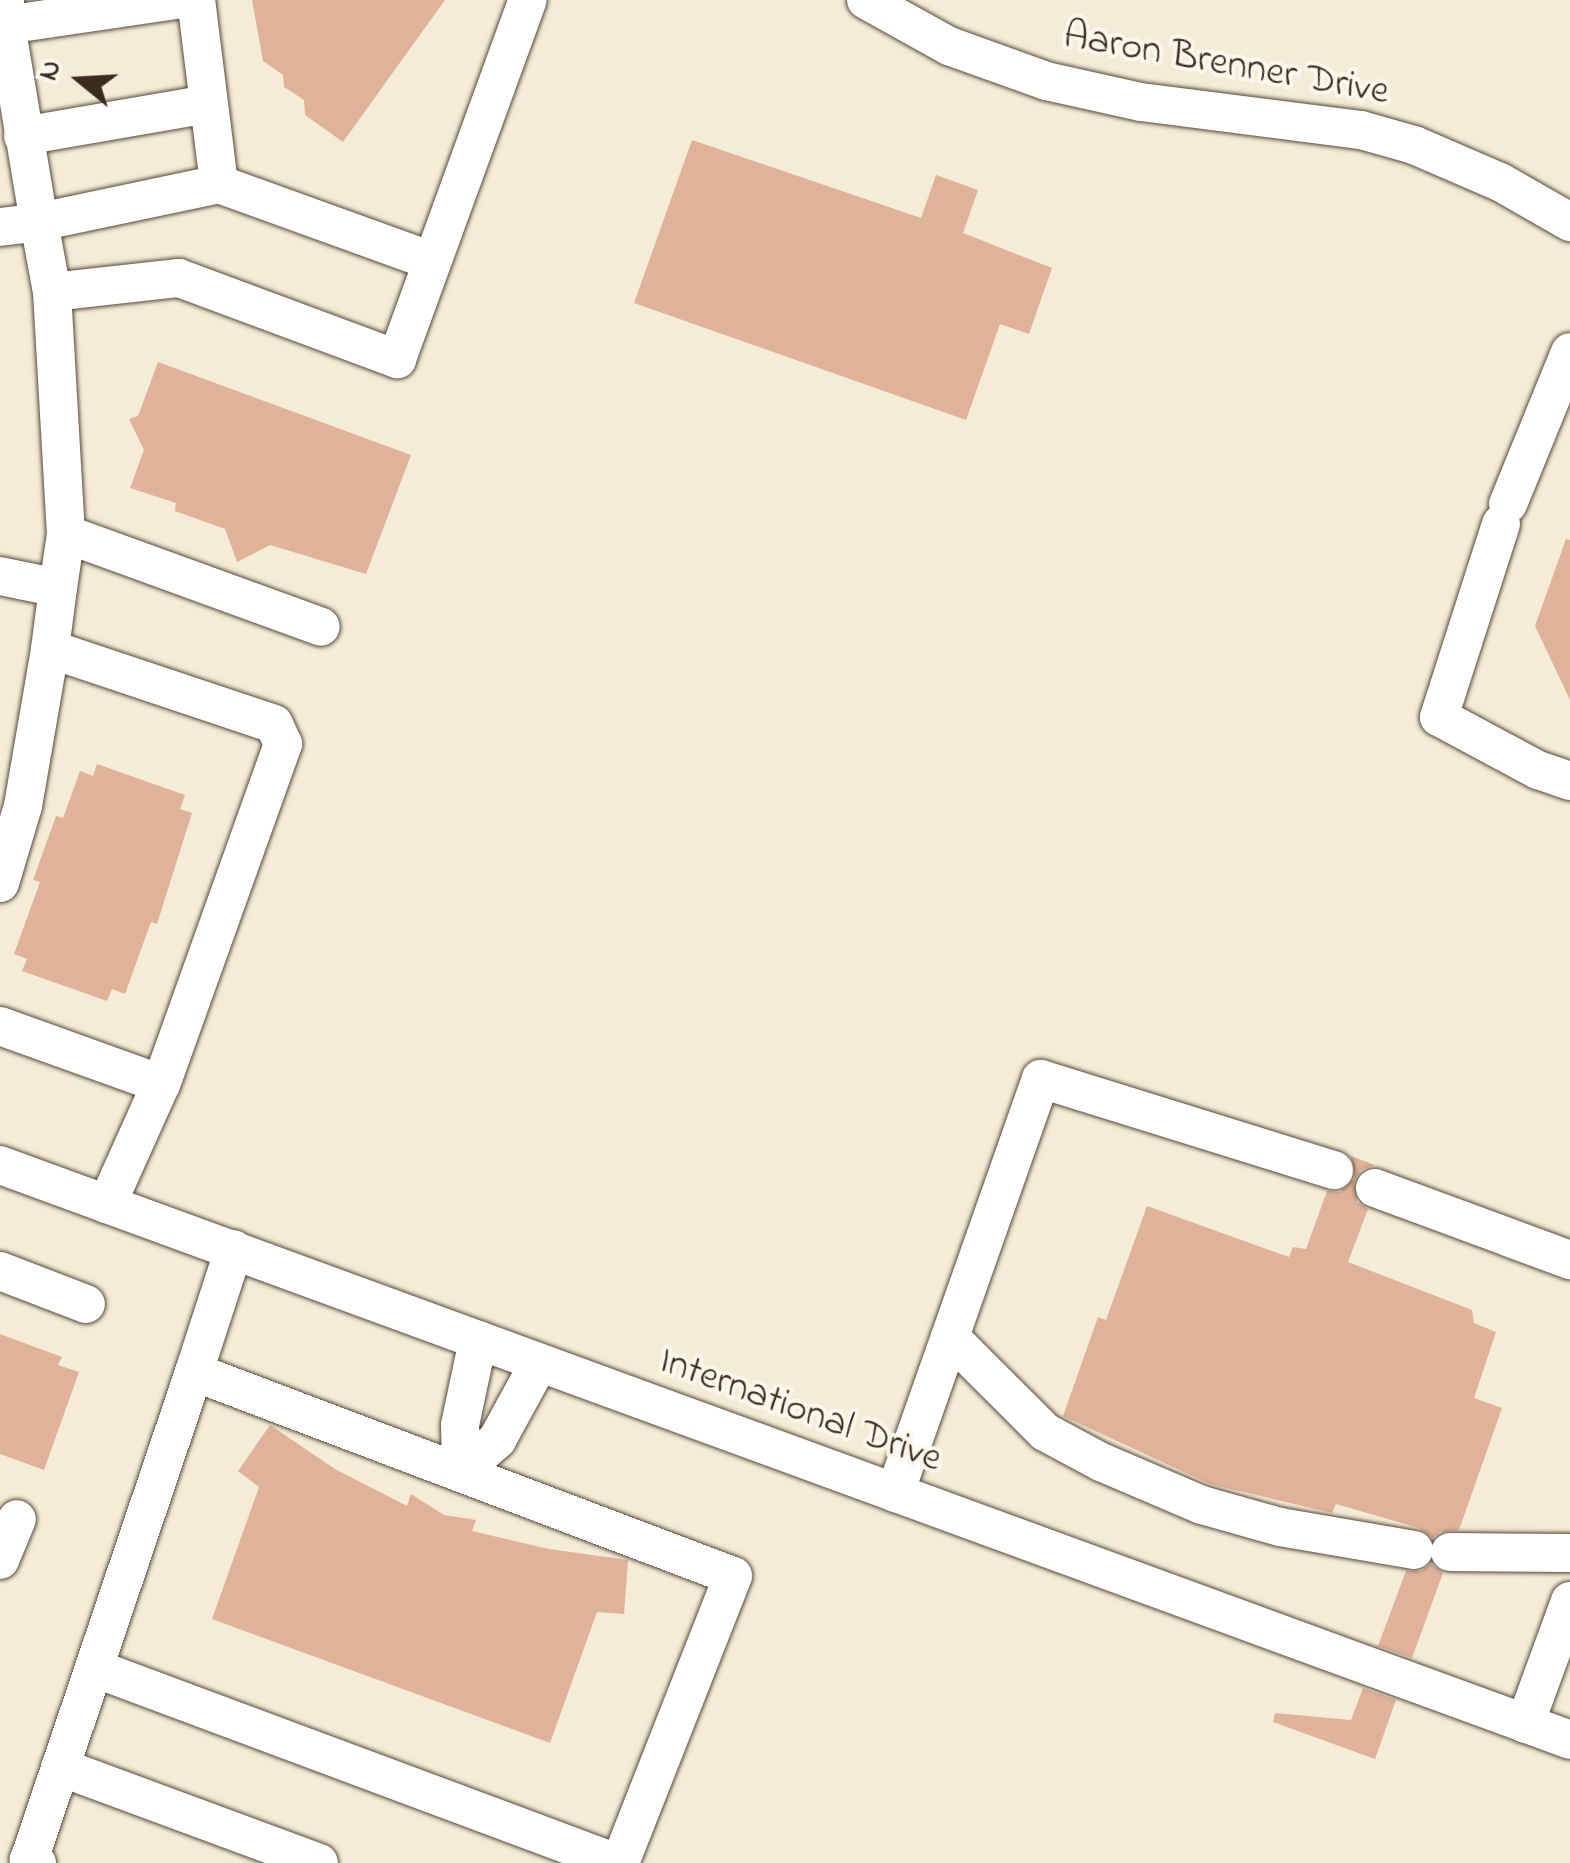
<!DOCTYPE html>
<html>
<head>
<meta charset="utf-8">
<style>
  body { margin:0 }
  #map { position:relative; width:1570px; height:1863px; overflow:hidden; background:#f4ecd6; font-family:"Indie Flower",sans-serif }
  div>[style] { position:absolute }
  .building>* { inset:0; background:#e1b29a }
  .roads { filter:drop-shadow(0 0 2px #57473a) drop-shadow(0 0 2px #57473a) }
  .minor>* { height:38px; margin:-19px; padding:0 19px; transform-origin:19px; border-radius:19px; background:#fff }
  span { translate:-50% -50%; white-space:nowrap; text-align:center; line-height:1.15; -webkit-text-stroke:8px #fbf7ec; paint-order:stroke }
  .street-label { font-size:40px; color:#3b2a1e }
  .north { position:absolute; left:30px; top:30px; width:100px; height:100px; -webkit-text-stroke:8px #fbf7ec; paint-order:stroke; rotate:288deg; font-size:28px; font-weight:700; line-height:40px; text-align:center; color:#3b2a1e }
  .north::after { content:''; display:block; margin:auto; width:35px; height:45px; background:#3b2a1e; clip-path:polygon(50% 0,100% 100%,50% 72%,0 100%) }
</style>
</head>
<body>
<div id="map">
  <div class="building">
    <i style="clip-path:polygon(252px 0,445px 0,343px 142px,305px 115px,304px 100px,284px 87px,283px 75px,263px 61px)"></i>
    <i style="clip-path:polygon(692px 140px,921px 218px,936px 175px,978px 190px,963px 233px,1052px 268px,1029px 334px,1000px 324px,966px 420px,634px 303px)"></i>
    <i style="clip-path:polygon(158px 362px,411px 455px,366px 574px,270px 545px,237px 562px,225px 529px,175px 511px,176px 503px,130px 488px,144px 450px,129px 419px,138px 416px)"></i>
    <i style="clip-path:polygon(1566px 539px,1570px 540px,1570px 700px,1535px 626px)"></i>
    <i style="clip-path:polygon(97px 764px,185px 795px,180px 809px,192px 813px,157px 924px,151px 922px,125px 994px,112px 989px,107px 1001px,22px 971px,27px 959px,14px 954px,40px 882px,33px 880px,56px 816px,63px 818px,80px 771px,93px 776px)"></i>
    <i style="clip-path:polygon(1351px 1156px,1375px 1165px,1361px 1170px,1354px 1181px,1357px 1202px,1368px 1209px,1348px 1262px,1472px 1310px,1474px 1323px,1496px 1332px,1474px 1398px,1502px 1408px,1459px 1530px,1440px 1532px,1433px 1538px,1419px 1528px,1336px 1504px,1332px 1513px,1210px 1484px,1063px 1416px,1098px 1317px,1106px 1320px,1147px 1206px,1289px 1257px,1293px 1247px,1306px 1249px,1327px 1191px,1340px 1192px,1355px 1178px)"></i>
    <i style="clip-path:polygon(0 1334px,62px 1357px,58px 1365px,79px 1372px,44px 1470px,0 1454px)"></i>
    <i style="clip-path:polygon(270px 1425px,335px 1469px,407px 1506px,411px 1494px,444px 1515px,476px 1520px,472px 1531px,549px 1549px,628px 1560px,624px 1614px,597px 1612px,550px 1743px,212px 1619px,259px 1487px,238px 1471px)"></i>
    <i style="clip-path:polygon(1431px 1564px,1443px 1573px,1412px 1658px,1378px 1646px,1406px 1571px,1421px 1571px)"></i>
    <i style="clip-path:polygon(1363px 1688px,1396px 1700px,1375px 1759px,1273px 1722px,1275px 1713px,1351px 1720px)"></i>
  </div>
  <div class="roads">
    <div class="minor">
      <i style="left:5px;top:0;width:25px;rotate:88deg"></i>
      <i style="left:6px;top:25px;width:172px;rotate:-8.4deg"></i>
      <i style="left:866px;top:0;width:95px;rotate:29deg"></i>
      <i style="left:949px;top:46px;width:103px;rotate:19.8deg"></i>
      <i style="left:1046px;top:81px;width:97px;rotate:12.5deg"></i>
      <i style="left:1141px;top:102px;width:222px;rotate:7.3deg"></i>
      <i style="left:1361px;top:130px;width:55px;rotate:15.8deg"></i>
      <i style="left:1414px;top:145px;width:94px;rotate:23.3deg"></i>
      <i style="left:1500px;top:182px;width:81px;rotate:29.7deg"></i>
      <i style="left:6px;top:25px;width:200px;rotate:80.5deg"></i>
      <i style="left:39px;top:222px;width:184px;rotate:-11.9deg"></i>
      <i style="left:219px;top:184px;width:185px;rotate:-97.1deg"></i>
      <i style="left:23px;top:136px;width:188px;rotate:-9.8deg"></i>
      <i style="left:219px;top:184px;width:226px;rotate:19.9deg"></i>
      <i style="left:0;top:227px;width:39px;rotate:-7deg"></i>
      <i style="left:39px;top:222px;width:71px;rotate:79.5deg"></i>
      <i style="left:52px;top:292px;width:242px;rotate:86.7deg"></i>
      <i style="left:66px;top:534px;width:55px;rotate:98.4deg"></i>
      <i style="left:52px;top:292px;width:128px;rotate:-6.3deg"></i>
      <i style="left:179px;top:278px;width:233px;rotate:20.4deg"></i>
      <i style="left:397px;top:359px;width:382px;rotate:-70deg"></i>
      <i style="left:1508px;top:504px;width:164px;rotate:-67.8deg"></i>
      <i style="left:1501px;top:524px;width:203px;rotate:107.8deg"></i>
      <i style="left:1439px;top:717px;width:112px;rotate:28.2deg"></i>
      <i style="left:1538px;top:770px;width:34px;rotate:19deg"></i>
      <i style="left:66px;top:534px;width:271px;rotate:20deg"></i>
      <i style="left:0;top:576px;width:59px;rotate:11.7deg"></i>
      <i style="left:58px;top:588px;width:62px;rotate:97.5deg"></i>
      <i style="left:50px;top:649px;width:236px;rotate:18.5deg"></i>
      <i style="left:274px;top:724px;width:22px;rotate:66deg"></i>
      <i style="left:283px;top:744px;width:361px;rotate:109.7deg"></i>
      <i style="left:161px;top:1084px;width:132px;rotate:114.2deg"></i>
      <i style="left:0;top:883px;width:80px;rotate:-73.4deg"></i>
      <i style="left:23px;top:806px;width:159px;rotate:-80.2deg"></i>
      <i style="left:0;top:1026px;width:171px;rotate:19.8deg"></i>
      <i style="left:0;top:1165px;width:1672px;rotate:20.11deg"></i>
      <i style="left:1375px;top:1188px;width:208px;rotate:20.3deg"></i>
      <i style="left:0;top:1271px;width:92px;rotate:21deg"></i>
      <i style="left:950px;top:1337px;width:134px;rotate:45deg"></i>
      <i style="left:1045px;top:1432px;width:64px;rotate:28.2deg"></i>
      <i style="left:1101px;top:1462px;width:110px;rotate:23.1deg"></i>
      <i style="left:1202px;top:1505px;width:81px;rotate:15.8deg"></i>
      <i style="left:1280px;top:1527px;width:136px;rotate:9.7deg"></i>
      <i style="left:194px;top:1372px;width:129px;rotate:-72deg"></i>
      <i style="left:461px;top:1471px;width:48px;rotate:-40.7deg"></i>
      <i style="left:497px;top:1440px;width:88px;rotate:-61.4deg"></i>
      <i style="left:461px;top:1471px;width:46px;rotate:-91.2deg"></i>
      <i style="left:460px;top:1425px;width:87px;rotate:-78deg"></i>
      <i style="left:895px;top:1493px;width:439px;rotate:-70.6deg"></i>
      <i style="left:1041px;top:1079px;width:307px;rotate:17.3deg"></i>
      <i style="left:1450px;top:1552px;width:120px;rotate:0.5deg"></i>
      <i style="left:0;top:1560px;width:44px;rotate:-67.5deg"></i>
      <i style="left:94px;top:1668px;width:558px;rotate:20.45deg"></i>
      <i style="left:1525px;top:1724px;width:131px;rotate:-69.9deg"></i>
      <i style="left:60px;top:1767px;width:276px;rotate:20.3deg"></i>
      <i style="left:37px;top:1863px;width:9px;rotate:-159deg"></i>
      <i style="left:29px;top:1860px;width:515px;rotate:-71.32deg"></i>
      <i style="left:194px;top:1372px;width:576px;rotate:20.73deg"></i>
      <i style="left:733px;top:1576px;width:308px;rotate:111.5deg"></i>
    </div>
  </div>
  <div class="street-label">
    <span style="left:1226px;top:65px;rotate:10deg">Aaron Brenner Drive</span>
    <span style="left:800px;top:1411px;rotate:20deg">International Drive</span>
  </div>
  <div class="north">N</div>
</div>
</body>
</html>
